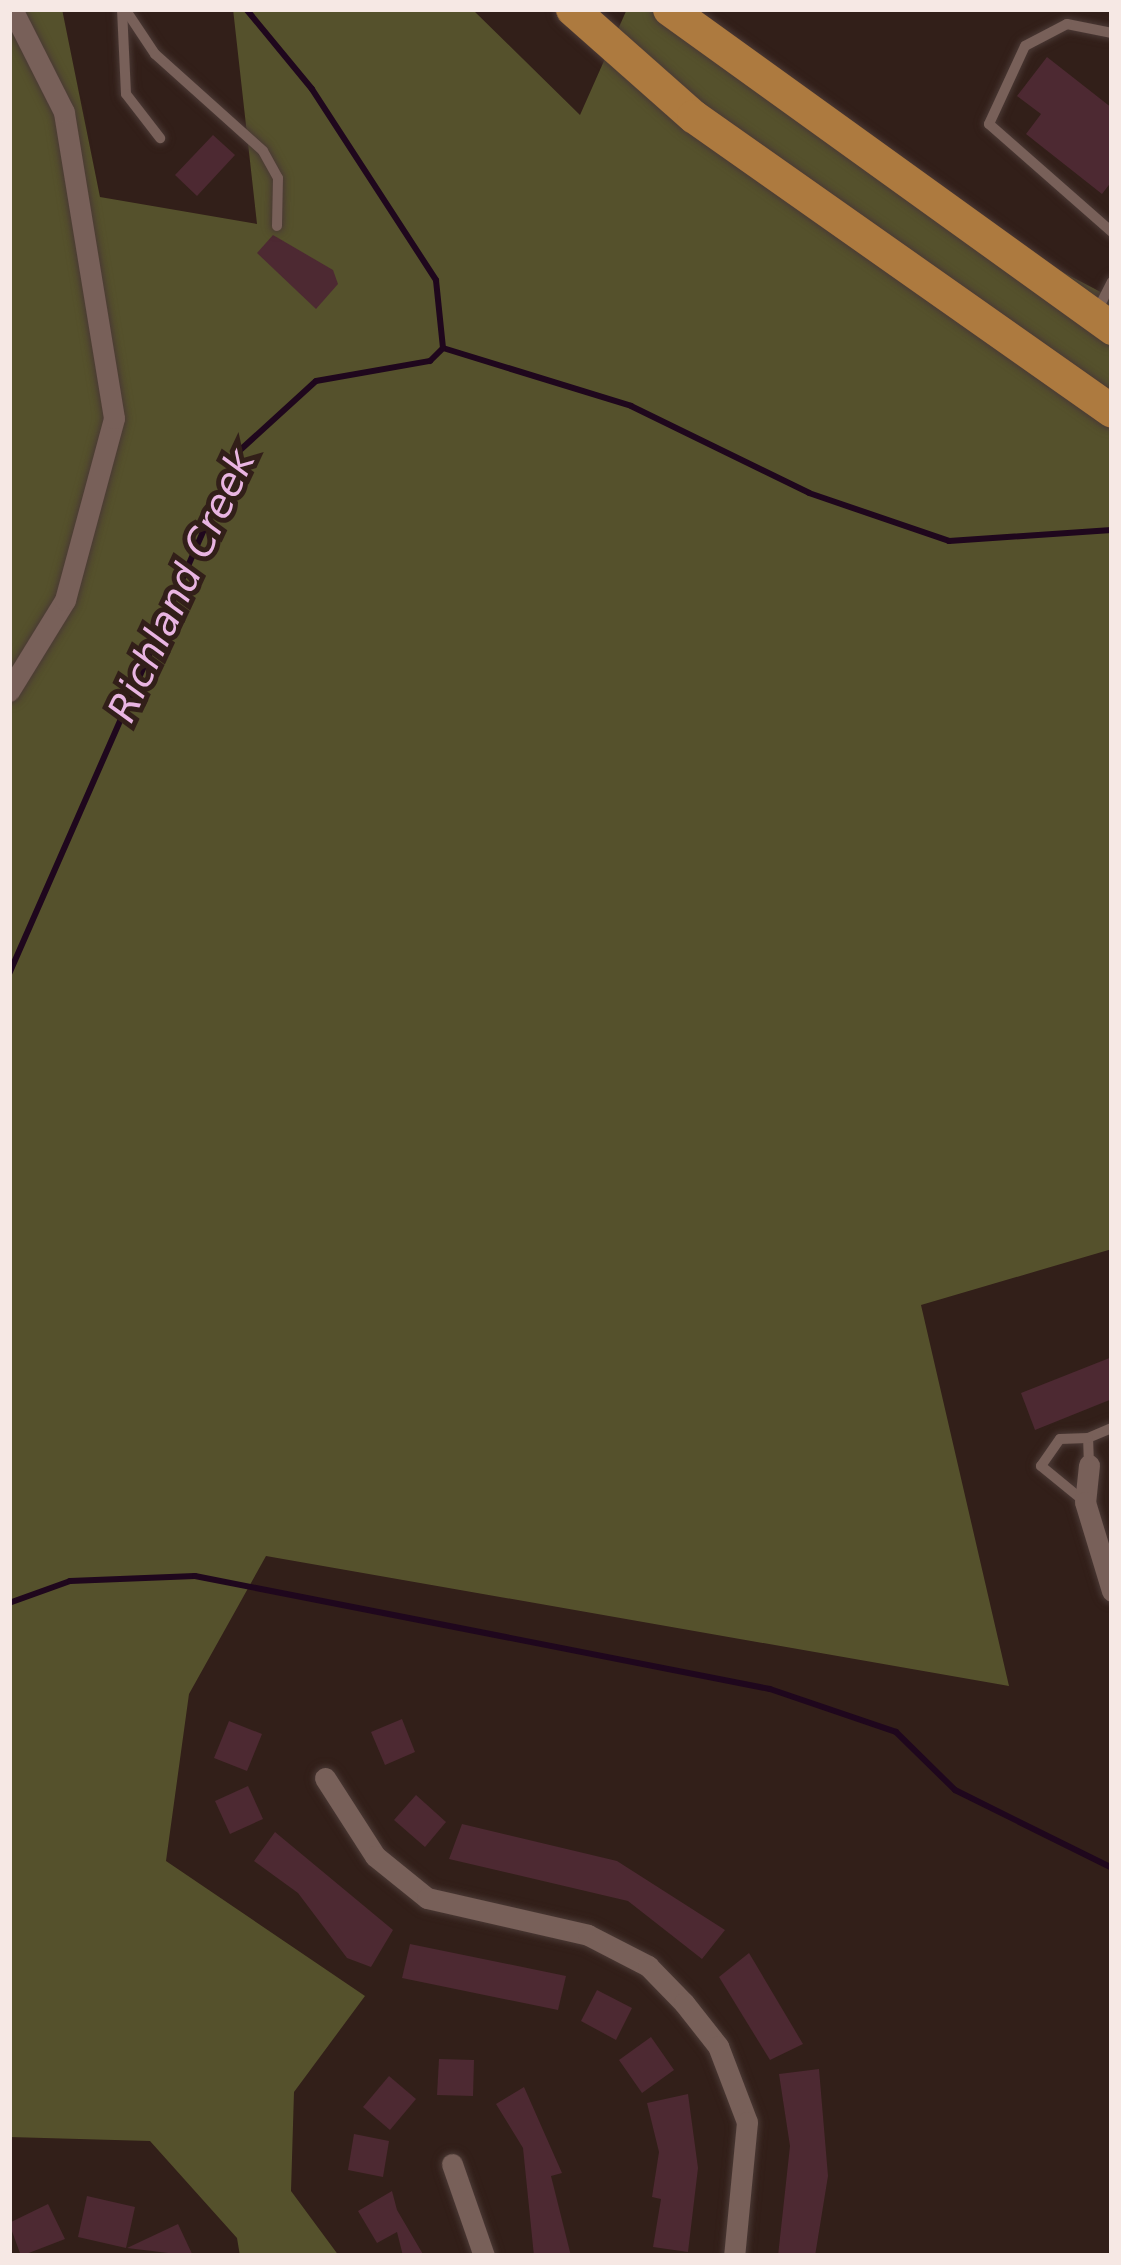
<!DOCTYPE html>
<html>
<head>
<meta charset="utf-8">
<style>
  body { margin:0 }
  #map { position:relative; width:1121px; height:2265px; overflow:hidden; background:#321f19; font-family:"DejaVu Sans",sans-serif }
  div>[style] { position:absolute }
  .forest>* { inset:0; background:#55512c }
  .stream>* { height:6px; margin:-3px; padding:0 3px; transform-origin:3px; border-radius:3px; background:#1f071d }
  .building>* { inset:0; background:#4d2932 }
  .roads { filter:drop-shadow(0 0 3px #4a3935) drop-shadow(0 0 3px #4a3935) }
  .service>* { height:10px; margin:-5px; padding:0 5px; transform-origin:5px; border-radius:5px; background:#786059 }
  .minor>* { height:21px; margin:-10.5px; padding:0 10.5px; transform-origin:10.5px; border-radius:10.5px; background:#786059 }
  .primary>* { height:33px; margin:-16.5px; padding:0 16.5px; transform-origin:16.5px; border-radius:16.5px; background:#ad7a3f }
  span { translate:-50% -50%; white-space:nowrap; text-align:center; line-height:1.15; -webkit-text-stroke:10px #321f19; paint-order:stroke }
  .water-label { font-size:39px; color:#e9b5e2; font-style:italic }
  .frame { position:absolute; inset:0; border:12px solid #f6e8e4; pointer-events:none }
</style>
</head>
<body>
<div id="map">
  <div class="forest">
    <i style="clip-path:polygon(9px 9px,62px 9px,100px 197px,257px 224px,233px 9px,472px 9px,580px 115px,627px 9px,653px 9px,998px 238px,1112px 298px,1112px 1249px,921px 1305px,1009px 1686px,266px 1556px,189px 1694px,166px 1861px,365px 1996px,294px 2092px,291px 2191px,339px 2256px,240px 2256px,237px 2238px,150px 2141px,9px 2137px)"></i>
  </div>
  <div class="stream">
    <i style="left:443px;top:348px;width:197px;rotate:17.1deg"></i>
    <i style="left:631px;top:406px;width:198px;rotate:26deg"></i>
    <i style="left:809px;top:493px;width:148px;rotate:18.9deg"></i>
    <i style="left:949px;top:541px;width:163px;rotate:-3.9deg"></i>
    <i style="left:9px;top:974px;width:570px;rotate:-66.31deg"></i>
    <i style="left:238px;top:452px;width:105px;rotate:-42.3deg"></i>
    <i style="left:316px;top:381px;width:116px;rotate:-10deg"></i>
    <i style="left:430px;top:361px;width:18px;rotate:-45deg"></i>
    <i style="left:443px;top:348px;width:68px;rotate:-95.9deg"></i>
    <i style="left:436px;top:280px;width:228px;rotate:-123deg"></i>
    <i style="left:312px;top:89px;width:104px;rotate:-129.5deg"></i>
    <i style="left:9px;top:1603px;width:65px;rotate:-19.8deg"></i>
    <i style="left:70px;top:1581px;width:125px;rotate:-2.3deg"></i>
    <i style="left:195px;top:1576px;width:586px;rotate:11.12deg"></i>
    <i style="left:770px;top:1689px;width:133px;rotate:18.8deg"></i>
    <i style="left:896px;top:1732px;width:83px;rotate:44.5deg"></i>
    <i style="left:955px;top:1790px;width:175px;rotate:26.4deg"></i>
  </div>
  <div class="building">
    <i style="clip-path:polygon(1047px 57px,1112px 108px,1112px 181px,1102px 194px,1026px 134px,1041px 114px,1017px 96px)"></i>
    <i style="clip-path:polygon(213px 135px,235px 155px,197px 196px,175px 175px)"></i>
    <i style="clip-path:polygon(273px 235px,333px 270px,338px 284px,316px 309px,257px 253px)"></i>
    <i style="clip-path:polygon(1112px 1357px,1112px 1399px,1035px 1430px,1021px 1393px)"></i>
    <i style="clip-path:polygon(402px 1719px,415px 1752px,385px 1765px,371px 1732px)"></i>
    <i style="clip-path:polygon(229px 1721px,262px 1734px,247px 1771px,214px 1758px)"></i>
    <i style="clip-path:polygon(248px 1786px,263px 1819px,230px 1834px,215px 1801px)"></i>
    <i style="clip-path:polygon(416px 1795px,446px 1822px,425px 1847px,394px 1820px)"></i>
    <i style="clip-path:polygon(462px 1824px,617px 1861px,725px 1930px,702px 1959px,628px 1901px,449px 1859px)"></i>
    <i style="clip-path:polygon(275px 1832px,393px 1930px,371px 1967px,347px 1958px,298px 1893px,254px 1861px)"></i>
    <i style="clip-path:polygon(410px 1944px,566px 1976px,558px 2010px,402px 1978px)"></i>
    <i style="clip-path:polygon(749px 1953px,803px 2044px,770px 2060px,719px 1977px)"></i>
    <i style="clip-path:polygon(597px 1990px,632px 2008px,616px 2040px,581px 2021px)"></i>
    <i style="clip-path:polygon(651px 2037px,674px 2070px,642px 2093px,619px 2060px)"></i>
    <i style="clip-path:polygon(439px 2059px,474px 2060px,473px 2096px,437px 2095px)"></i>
    <i style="clip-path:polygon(819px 2069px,828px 2176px,815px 2256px,778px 2256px,790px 2146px,779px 2074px)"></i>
    <i style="clip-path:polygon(389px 2076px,416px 2099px,390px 2130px,363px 2107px)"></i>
    <i style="clip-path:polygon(524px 2087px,562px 2173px,551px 2176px,571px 2256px,534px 2256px,523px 2148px,496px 2104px)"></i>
    <i style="clip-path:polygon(688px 2094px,698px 2168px,688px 2252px,653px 2247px,661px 2199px,652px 2197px,659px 2152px,647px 2103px)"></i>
    <i style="clip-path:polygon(354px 2134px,389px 2141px,383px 2177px,348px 2170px)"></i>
    <i style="clip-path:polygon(392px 2191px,397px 2210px,424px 2256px,403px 2256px,397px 2232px,377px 2243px,358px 2211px)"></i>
    <i style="clip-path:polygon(87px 2196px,135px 2207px,126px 2248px,78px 2237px)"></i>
    <i style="clip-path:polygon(48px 2204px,65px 2239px,21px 2256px,9px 2223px)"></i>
    <i style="clip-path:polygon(178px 2224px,193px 2256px,127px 2248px)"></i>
  </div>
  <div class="roads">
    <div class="service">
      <i style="left:122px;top:9px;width:85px;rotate:87.3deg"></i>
      <i style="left:126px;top:94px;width:56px;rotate:52.3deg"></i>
      <i style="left:125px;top:9px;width:54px;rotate:56.3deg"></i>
      <i style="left:155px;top:54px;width:145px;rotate:41.9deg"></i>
      <i style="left:263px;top:151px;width:31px;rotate:61deg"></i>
      <i style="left:278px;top:178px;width:48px;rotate:91.2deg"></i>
      <i style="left:1112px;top:33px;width:46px;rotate:-168.7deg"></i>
      <i style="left:1067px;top:24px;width:47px;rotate:152.4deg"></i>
      <i style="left:1025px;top:46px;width:86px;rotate:114.8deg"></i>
      <i style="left:989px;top:124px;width:164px;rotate:41.3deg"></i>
      <i style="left:1096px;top:313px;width:35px;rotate:-63deg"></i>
      <i style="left:1089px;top:1465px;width:27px;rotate:-92deg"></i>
      <i style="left:1088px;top:1438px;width:26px;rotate:-23deg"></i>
      <i style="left:1085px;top:1502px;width:57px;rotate:-140.7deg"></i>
      <i style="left:1041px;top:1466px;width:33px;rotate:-55deg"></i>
      <i style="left:1060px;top:1439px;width:28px;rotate:-2deg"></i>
    </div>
    <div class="minor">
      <i style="left:9px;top:691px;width:107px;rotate:-58.4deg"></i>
      <i style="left:65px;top:600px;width:188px;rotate:-74.9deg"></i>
      <i style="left:114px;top:418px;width:310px;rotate:-99.3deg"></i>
      <i style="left:64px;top:112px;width:115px;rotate:-116.8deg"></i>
      <i style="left:1089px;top:1465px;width:37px;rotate:96deg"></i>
      <i style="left:1085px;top:1502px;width:93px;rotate:73.1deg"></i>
      <i style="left:325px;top:1778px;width:93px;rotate:57.3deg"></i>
      <i style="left:375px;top:1856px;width:67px;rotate:38.9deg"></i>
      <i style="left:427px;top:1898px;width:165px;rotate:12.9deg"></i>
      <i style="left:588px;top:1935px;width:68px;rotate:27.3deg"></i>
      <i style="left:648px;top:1966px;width:52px;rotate:45.8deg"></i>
      <i style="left:684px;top:2003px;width:55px;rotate:51.7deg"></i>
      <i style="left:718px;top:2046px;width:81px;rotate:69.1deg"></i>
      <i style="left:747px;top:2122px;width:135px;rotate:95.5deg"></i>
      <i style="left:452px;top:2164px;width:97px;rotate:70.8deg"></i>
    </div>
    <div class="primary">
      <i style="left:572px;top:9px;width:162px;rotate:41.5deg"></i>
      <i style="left:693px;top:116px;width:512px;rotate:35.15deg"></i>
      <i style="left:669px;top:9px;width:546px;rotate:35.76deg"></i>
    </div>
  </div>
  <div class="water-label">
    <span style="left:182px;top:586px;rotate:-65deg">Richland Creek</span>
  </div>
  <div class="frame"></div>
</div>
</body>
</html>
